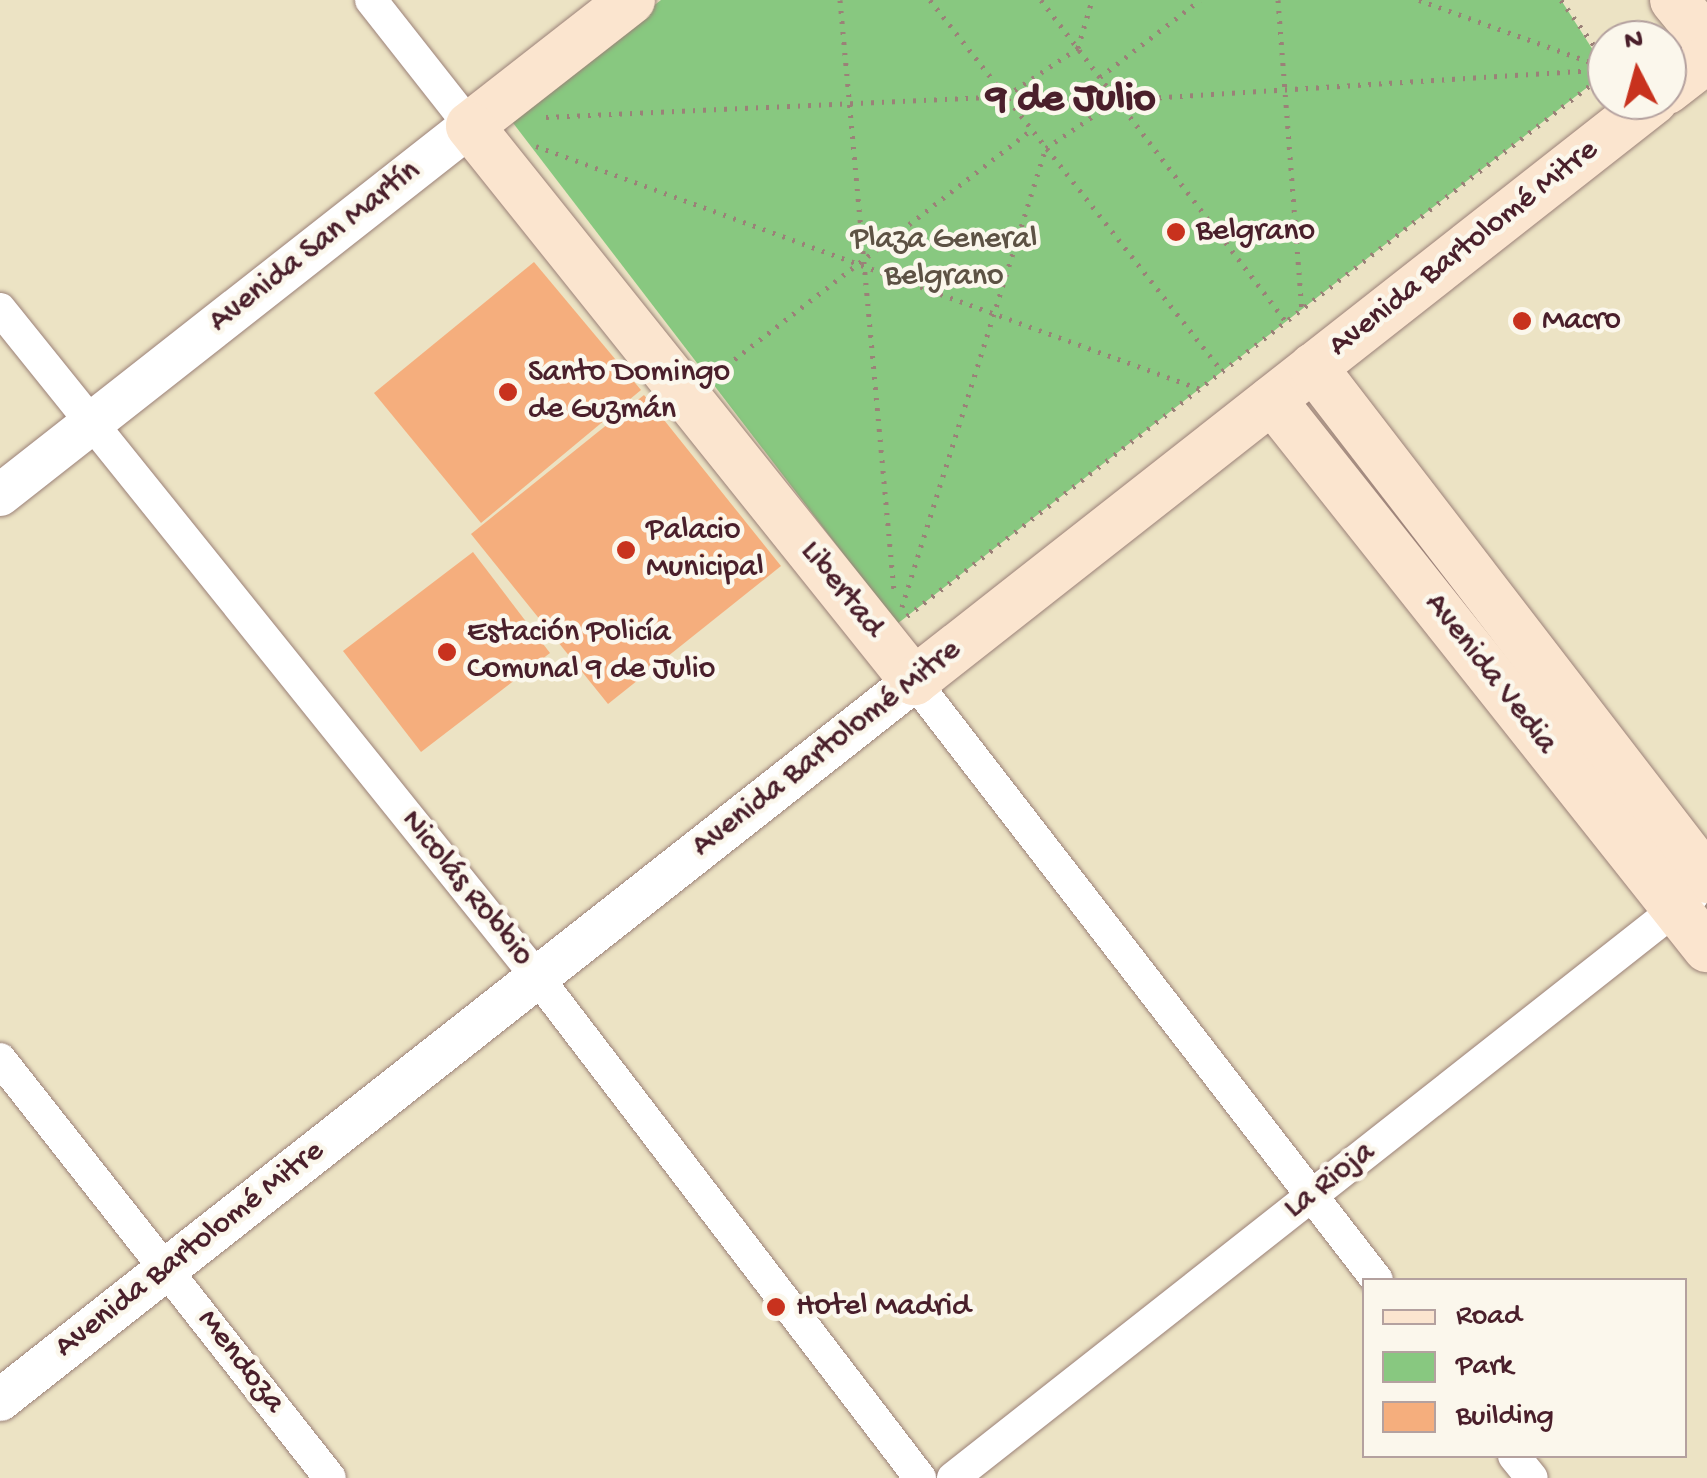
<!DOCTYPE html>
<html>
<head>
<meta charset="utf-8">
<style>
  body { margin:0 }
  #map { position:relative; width:1707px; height:1478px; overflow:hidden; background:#ece3c4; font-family:"Gochi Hand",sans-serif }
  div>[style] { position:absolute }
  .green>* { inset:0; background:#88c880 }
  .building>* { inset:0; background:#f5ae7d }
  .path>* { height:5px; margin-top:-2.5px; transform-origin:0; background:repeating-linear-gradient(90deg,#9b8178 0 2.5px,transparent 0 10.5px) }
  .roads { filter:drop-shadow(0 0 2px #9b8178) drop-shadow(0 0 2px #9b8178) }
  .minor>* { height:32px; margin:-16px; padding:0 16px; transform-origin:16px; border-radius:16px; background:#fff }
  .tertiary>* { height:42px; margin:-21px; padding:0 21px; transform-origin:21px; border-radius:21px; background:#fff }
  .secondary>* { height:48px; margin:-24px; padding:0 24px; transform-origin:24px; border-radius:24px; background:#fbe5cf }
  .dots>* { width:28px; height:28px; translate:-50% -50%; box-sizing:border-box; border:5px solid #fbf7ec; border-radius:50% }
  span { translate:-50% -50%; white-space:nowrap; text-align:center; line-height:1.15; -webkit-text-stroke:9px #fbf7ec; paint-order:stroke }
  .poi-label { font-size:32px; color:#4a1f2b }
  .left { translate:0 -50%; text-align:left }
  .park-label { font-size:32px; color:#5d5244 }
  .street-label { font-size:32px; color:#4a1f2b }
  .district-label { font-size:42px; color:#4a1f2b; font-weight:700 }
  .legend { position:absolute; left:1362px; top:1278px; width:325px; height:180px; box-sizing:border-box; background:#fbf7ec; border:2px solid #b4a19f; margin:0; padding:12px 18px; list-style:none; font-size:30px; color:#4a1f2b }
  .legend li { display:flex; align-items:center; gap:20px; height:50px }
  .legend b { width:50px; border:2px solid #b4a19f }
  .north { position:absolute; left:1587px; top:20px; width:100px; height:100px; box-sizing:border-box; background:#fbf7ec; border:2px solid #b4a19f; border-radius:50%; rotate:354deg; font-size:28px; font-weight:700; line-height:40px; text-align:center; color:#4a1f2b }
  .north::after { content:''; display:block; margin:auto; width:35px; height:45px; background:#c8321e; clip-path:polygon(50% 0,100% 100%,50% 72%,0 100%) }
</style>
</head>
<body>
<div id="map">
  <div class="green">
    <i style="clip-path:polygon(661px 0,1561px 0,1607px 72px,897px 624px,510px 119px)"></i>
  </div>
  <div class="building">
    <i style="clip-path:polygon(534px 262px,641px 390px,481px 523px,374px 393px)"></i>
    <i style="clip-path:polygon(644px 395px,781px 566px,608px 704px,471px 534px)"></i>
    <i style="clip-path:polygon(473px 552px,550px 653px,421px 752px,343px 651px)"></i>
  </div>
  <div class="path">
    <i style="left:840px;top:0;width:593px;rotate:84.78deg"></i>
    <i style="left:930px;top:0;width:472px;rotate:51.8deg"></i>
    <i style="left:1041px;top:0;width:405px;rotate:52.7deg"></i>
    <i style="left:1278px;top:0;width:311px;rotate:85.6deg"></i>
    <i style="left:1419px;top:0;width:200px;rotate:19.9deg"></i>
    <i style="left:1561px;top:0;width:78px;rotate:53.9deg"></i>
    <i style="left:1100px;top:77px;width:126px;rotate:-37.6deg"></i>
    <i style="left:546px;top:117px;width:460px;rotate:-2.6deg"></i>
    <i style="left:1006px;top:96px;width:87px;rotate:-33.7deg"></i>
    <i style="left:1078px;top:48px;width:50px;rotate:-73.7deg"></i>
    <i style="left:536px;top:146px;width:707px;rotate:20.1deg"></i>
    <i style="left:718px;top:372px;width:397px;rotate:-37.7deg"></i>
    <i style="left:902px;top:607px;width:481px;rotate:-72.6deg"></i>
    <i style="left:1046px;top:148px;width:86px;rotate:-34.1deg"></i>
    <i style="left:1117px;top:100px;width:491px;rotate:-3.6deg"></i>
    <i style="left:907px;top:616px;width:887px;rotate:-37.85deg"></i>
  </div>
  <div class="roads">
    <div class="minor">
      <i style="left:371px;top:0;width:160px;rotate:51.8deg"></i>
      <i style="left:0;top:309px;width:857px;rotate:51.2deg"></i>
      <i style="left:537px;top:977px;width:631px;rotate:52.6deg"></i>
      <i style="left:914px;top:681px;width:757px;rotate:52.3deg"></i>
      <i style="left:0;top:1059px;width:533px;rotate:51.78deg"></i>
      <i style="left:1514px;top:1456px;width:28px;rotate:51deg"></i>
      <i style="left:953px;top:1478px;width:941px;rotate:-38.22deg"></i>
    </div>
    <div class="tertiary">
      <i style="left:0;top:495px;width:598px;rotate:-38.14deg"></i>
      <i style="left:0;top:1400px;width:1163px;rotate:-38.19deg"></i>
    </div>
    <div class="secondary">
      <i style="left:631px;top:0;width:204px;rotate:142deg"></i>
      <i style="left:470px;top:126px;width:711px;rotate:51.34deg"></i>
      <i style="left:914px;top:681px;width:941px;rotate:-38.14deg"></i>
      <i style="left:1674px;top:0;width:52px;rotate:50.5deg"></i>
      <i style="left:1667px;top:90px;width:51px;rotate:-37.8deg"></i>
      <i style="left:1313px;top:367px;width:646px;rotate:52.42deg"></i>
      <i style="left:1272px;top:400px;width:700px;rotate:51.56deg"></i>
    </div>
  </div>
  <div class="dots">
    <i style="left:1176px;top:232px;background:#c8321e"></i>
    <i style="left:1522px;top:321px;background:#c8321e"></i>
    <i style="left:508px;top:392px;background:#c8321e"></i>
    <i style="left:626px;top:550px;background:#c8321e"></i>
    <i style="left:447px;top:652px;background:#c8321e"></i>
    <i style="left:776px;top:1307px;background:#c8321e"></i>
  </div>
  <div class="poi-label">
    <span class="left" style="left:1196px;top:232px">Belgrano</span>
    <span class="left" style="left:1542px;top:321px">Macro</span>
    <span class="left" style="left:528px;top:392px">Santo Domingo<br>de Guzmán</span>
    <span class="left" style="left:646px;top:550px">Palacio<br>Municipal</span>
    <span class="left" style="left:467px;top:652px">Estación Policía<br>Comunal 9 de Julio</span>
    <span class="left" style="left:796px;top:1307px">Hotel Madrid</span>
  </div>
  <div class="park-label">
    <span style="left:944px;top:259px">Plaza General<br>Belgrano</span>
  </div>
  <div class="street-label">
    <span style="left:315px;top:247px;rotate:-38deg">Avenida San Martín</span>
    <span style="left:1464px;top:249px;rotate:-38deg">Avenida Bartolomé Mitre</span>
    <span style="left:841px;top:590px;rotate:51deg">Libertad</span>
    <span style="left:1490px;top:674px;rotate:52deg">Avenida Vedia</span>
    <span style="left:827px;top:749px;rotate:-38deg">Avenida Bartolomé Mitre</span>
    <span style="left:466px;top:889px;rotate:51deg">Nicolás Robbio</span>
    <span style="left:1330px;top:1181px;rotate:-38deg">La Rioja</span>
    <span style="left:190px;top:1250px;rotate:-38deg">Avenida Bartolomé Mitre</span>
    <span style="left:240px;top:1362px;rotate:52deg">Mendoza</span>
  </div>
  <div class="district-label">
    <span style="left:1071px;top:101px">9 de Julio</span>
  </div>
  <ul class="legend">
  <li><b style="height:12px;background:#fbe5cf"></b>Road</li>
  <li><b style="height:28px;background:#88c880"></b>Park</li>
  <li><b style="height:28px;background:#f5ae7d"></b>Building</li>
  </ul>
  <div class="north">N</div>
</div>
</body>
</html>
